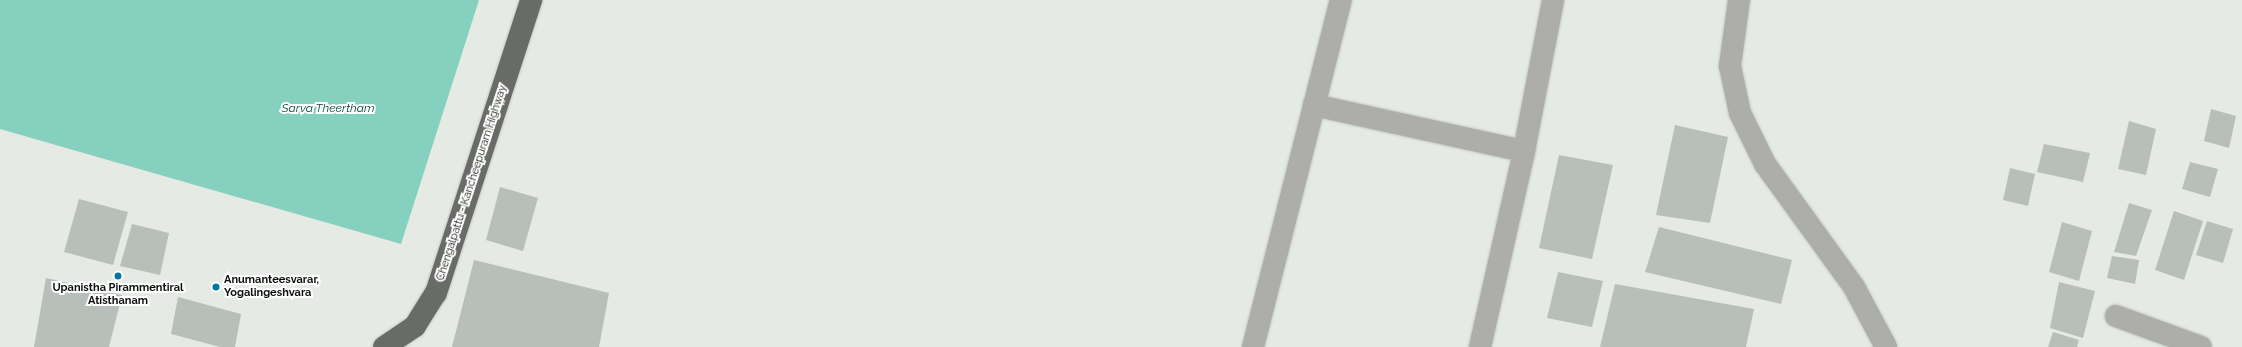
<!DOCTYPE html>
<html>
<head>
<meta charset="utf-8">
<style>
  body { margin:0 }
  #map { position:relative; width:2242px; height:347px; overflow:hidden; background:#e5eae5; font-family:Raleway,sans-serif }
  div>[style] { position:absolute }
  .water>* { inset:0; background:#85d0be }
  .building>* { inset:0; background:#b8beba }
  .roads { filter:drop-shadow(0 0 1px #c2c7c2) drop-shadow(0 0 1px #c2c7c2) }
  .street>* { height:22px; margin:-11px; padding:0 11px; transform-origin:11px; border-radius:11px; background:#adaeab }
  .highway>* { height:22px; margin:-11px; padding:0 11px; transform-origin:11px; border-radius:11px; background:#696b66 }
  .dots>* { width:11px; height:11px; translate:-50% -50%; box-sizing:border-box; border:2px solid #fff; border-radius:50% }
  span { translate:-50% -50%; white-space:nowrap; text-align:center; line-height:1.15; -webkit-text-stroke:4px #fff; paint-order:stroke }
  .street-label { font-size:11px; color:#0d0f0d }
  .poi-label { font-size:11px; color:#0d0f0d; font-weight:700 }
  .left { translate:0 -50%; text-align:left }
  .water-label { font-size:12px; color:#03483c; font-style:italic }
</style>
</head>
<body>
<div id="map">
  <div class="water">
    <i style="clip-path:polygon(0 0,479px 0,401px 244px,0 129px)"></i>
  </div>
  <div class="building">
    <i style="clip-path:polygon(2211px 109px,2236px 116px,2229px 148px,2204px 141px)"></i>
    <i style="clip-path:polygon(2129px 121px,2156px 129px,2146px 175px,2118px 169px)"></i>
    <i style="clip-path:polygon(1675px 125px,1728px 137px,1710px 223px,1656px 215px)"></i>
    <i style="clip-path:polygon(2044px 144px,2090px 153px,2083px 182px,2037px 172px)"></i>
    <i style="clip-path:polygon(1559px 155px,1613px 165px,1592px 259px,1539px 248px)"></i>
    <i style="clip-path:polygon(2190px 162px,2218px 169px,2210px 197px,2182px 189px)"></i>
    <i style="clip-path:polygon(2010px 168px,2035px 174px,2028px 206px,2003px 200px)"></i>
    <i style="clip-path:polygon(500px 187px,538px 198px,523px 251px,486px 240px)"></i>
    <i style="clip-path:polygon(79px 199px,128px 212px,113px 265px,64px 252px)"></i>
    <i style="clip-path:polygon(2129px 203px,2152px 210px,2136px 256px,2114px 252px)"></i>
    <i style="clip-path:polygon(2174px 211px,2203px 221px,2184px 280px,2155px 270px)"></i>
    <i style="clip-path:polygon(2207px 221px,2233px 229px,2223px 263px,2196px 255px)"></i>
    <i style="clip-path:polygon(2062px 222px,2092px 231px,2079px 281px,2049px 272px)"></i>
    <i style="clip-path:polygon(132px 224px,169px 233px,160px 275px,120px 266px)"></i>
    <i style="clip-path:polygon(1659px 227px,1792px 260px,1781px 304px,1645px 272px)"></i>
    <i style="clip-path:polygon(2112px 256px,2139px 260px,2135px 284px,2107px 278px)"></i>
    <i style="clip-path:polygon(474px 260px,609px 293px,599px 347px,452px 347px)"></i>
    <i style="clip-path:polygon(1558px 272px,1603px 281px,1592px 327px,1547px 318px)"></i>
    <i style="clip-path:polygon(46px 278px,122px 295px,109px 347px,34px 347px)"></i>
    <i style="clip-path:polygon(2059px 282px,2095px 291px,2083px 338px,2050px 328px)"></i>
    <i style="clip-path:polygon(1615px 284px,1754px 309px,1746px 347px,1600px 347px)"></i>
    <i style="clip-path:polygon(178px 297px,241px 314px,235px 347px,220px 347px,171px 334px)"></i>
    <i style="clip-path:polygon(2053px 332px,2079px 340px,2077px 347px,2048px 347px)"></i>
  </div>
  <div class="roads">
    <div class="street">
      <i style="left:1739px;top:0;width:67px;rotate:97.8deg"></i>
      <i style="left:1730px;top:66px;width:48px;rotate:78deg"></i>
      <i style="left:1740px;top:113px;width:57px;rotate:63.9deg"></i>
      <i style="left:1765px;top:164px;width:152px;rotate:54.1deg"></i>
      <i style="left:1854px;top:287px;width:68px;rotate:61.9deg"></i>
      <i style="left:1314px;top:105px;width:215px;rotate:12.4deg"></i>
      <i style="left:2116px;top:316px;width:90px;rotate:20deg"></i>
      <i style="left:1253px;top:347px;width:358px;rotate:-75.8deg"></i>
      <i style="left:1480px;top:347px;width:201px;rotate:-77.3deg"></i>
      <i style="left:1524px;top:151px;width:154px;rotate:-79.1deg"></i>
    </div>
    <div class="highway">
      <i style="left:384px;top:347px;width:37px;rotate:-34deg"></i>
      <i style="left:415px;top:326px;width:39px;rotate:-58deg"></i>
      <i style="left:436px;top:293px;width:308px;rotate:-72deg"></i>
    </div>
  </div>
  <div class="dots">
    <i style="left:118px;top:276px;background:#0077a0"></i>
    <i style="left:216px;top:287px;background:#0077a0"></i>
  </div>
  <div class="street-label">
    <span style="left:472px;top:183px;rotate:-72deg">Chengalpattu - Kancheepuram Highway</span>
  </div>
  <div class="poi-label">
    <span class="left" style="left:224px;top:287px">Anumanteesvarar,<br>Yogalingeshvara</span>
    <span style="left:118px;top:295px">Upanistha Pirammentiral<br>Atisthanam</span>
  </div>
  <div class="water-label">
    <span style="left:328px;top:109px">Sarva Theertham</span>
  </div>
</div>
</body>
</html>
